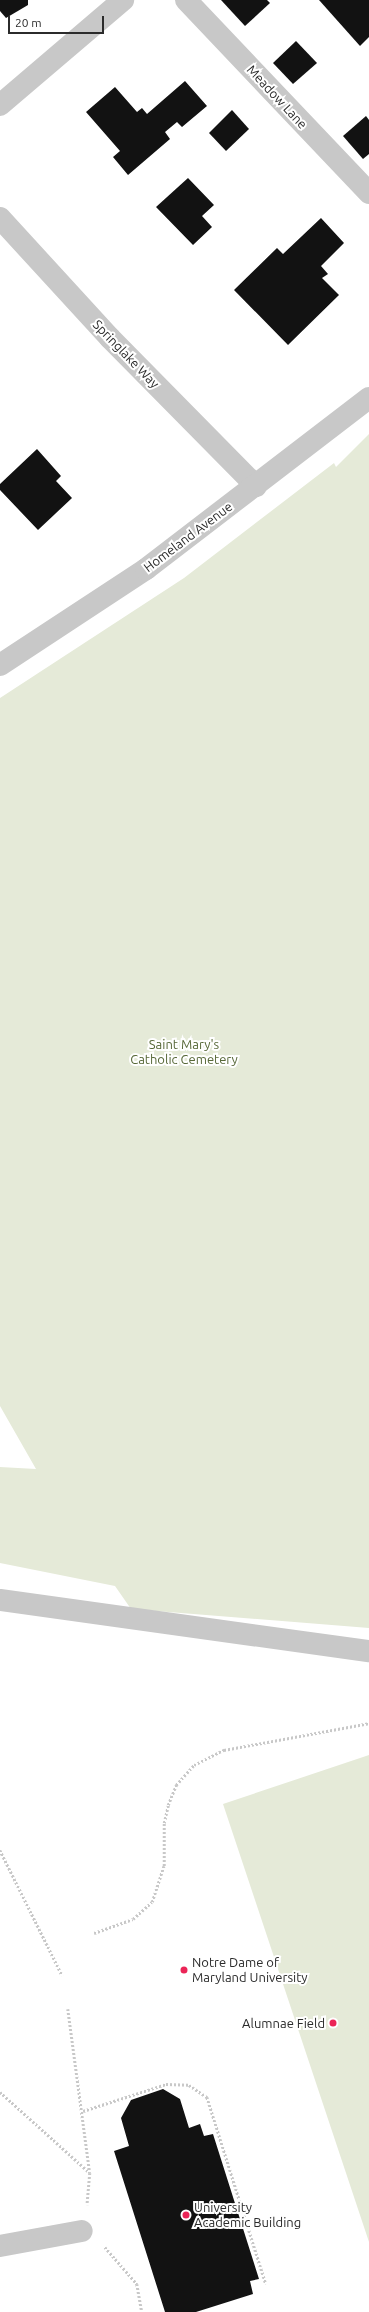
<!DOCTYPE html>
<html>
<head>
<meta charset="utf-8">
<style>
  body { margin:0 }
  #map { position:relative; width:369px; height:2312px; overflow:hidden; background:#fff; font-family:Ubuntu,sans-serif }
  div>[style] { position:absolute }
  .green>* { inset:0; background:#e5ead8 }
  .building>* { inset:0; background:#121212 }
  .path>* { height:2.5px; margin-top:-1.25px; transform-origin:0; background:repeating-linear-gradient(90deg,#c8c8c8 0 2px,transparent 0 4px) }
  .minor>* { height:22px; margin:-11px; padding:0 11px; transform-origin:11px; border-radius:11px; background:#c8c8c8 }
  .dots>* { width:11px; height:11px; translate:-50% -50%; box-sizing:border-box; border:2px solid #fff; border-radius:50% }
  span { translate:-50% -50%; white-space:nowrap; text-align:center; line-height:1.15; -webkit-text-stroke:4px #fff; paint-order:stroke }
  .street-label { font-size:13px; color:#2b2b2b }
  .park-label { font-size:13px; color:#576838 }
  .poi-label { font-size:13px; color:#2b2b2b }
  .left { translate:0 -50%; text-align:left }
  .right { translate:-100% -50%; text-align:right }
  .scale { position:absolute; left:8px; top:16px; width:96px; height:18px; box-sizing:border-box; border:2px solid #2b2b2b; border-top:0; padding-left:5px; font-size:12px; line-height:14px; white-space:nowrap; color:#2b2b2b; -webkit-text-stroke:3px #fff; paint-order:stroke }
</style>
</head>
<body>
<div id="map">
  <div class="green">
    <i style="clip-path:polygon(369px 434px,369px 1628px,131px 1609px,115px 1586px,0 1563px,0 1467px,36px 1469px,0 1406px,0 698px,184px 578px,334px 463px,336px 467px)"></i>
    <i style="clip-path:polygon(369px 1755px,369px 2242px,223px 1804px)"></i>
  </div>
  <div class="building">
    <i style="clip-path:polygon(0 0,28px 0,28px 5px,6px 18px,0 11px)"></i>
    <i style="clip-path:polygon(221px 0,267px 0,270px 3px,245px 26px)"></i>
    <i style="clip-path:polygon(319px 0,369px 0,369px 37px,360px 46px)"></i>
    <i style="clip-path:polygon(296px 41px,317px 63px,293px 84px,273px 63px)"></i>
    <i style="clip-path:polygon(185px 81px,207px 106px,182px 127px,177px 122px,165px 132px,170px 139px,128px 175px,113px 157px,120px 151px,86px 112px,115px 87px,137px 112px,142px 108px,147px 114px)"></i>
    <i style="clip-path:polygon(232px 110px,249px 129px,226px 151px,209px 133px)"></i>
    <i style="clip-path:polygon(366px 116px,369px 120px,369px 154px,363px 159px,343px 136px)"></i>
    <i style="clip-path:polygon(188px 178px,214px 205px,202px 216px,212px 227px,193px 245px,156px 207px)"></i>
    <i style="clip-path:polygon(321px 218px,344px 243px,321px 266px,328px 274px,322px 278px,339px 295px,288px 345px,234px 290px,277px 248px,283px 254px)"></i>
    <i style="clip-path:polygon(37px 449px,61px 476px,56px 481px,72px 498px,38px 530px,0 490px,0 484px)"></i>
    <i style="clip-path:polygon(163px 2089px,180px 2099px,189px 2128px,200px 2124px,204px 2136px,213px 2134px,259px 2279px,250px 2281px,253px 2294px,196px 2312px,165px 2312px,114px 2151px,129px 2146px,121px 2118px,131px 2100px)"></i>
  </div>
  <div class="path">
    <i style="left:0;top:1850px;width:140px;rotate:63.6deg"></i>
    <i style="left:94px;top:1933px;width:41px;rotate:-19.7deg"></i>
    <i style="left:133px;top:1919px;width:25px;rotate:-42deg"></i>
    <i style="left:152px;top:1902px;width:38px;rotate:-72deg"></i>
    <i style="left:164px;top:1866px;width:43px;rotate:-90deg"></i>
    <i style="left:164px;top:1823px;width:18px;rotate:-77deg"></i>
    <i style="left:168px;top:1805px;width:22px;rotate:-68deg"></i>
    <i style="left:176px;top:1785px;width:27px;rotate:-48deg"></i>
    <i style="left:194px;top:1765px;width:34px;rotate:-27deg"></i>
    <i style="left:224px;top:1750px;width:147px;rotate:-10.5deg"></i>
    <i style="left:68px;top:2009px;width:165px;rotate:82.4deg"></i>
    <i style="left:90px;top:2173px;width:32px;rotate:95deg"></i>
    <i style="left:0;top:2092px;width:120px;rotate:42deg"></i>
    <i style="left:83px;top:2111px;width:87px;rotate:-18deg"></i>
    <i style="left:166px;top:2084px;width:23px;rotate:2deg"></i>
    <i style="left:189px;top:2085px;width:22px;rotate:34deg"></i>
    <i style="left:207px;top:2097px;width:196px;rotate:72.5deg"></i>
    <i style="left:105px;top:2247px;width:49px;rotate:49.1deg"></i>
    <i style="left:137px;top:2284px;width:28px;rotate:80deg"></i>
  </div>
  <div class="minor">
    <i style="left:186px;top:0;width:266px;rotate:46.5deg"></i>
    <i style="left:0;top:105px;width:162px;rotate:-40.5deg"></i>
    <i style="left:0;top:218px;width:163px;rotate:47.5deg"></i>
    <i style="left:110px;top:338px;width:208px;rotate:45.4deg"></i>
    <i style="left:0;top:665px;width:175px;rotate:-33.3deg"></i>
    <i style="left:146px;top:569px;width:281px;rotate:-37.5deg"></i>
    <i style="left:0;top:1600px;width:373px;rotate:7.9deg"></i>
    <i style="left:0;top:2246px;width:83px;rotate:-10.4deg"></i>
  </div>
  <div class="dots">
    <i style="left:184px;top:1970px;background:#eb2557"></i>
    <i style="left:333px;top:2023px;background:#eb2557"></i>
    <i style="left:186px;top:2215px;background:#eb2557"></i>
  </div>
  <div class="street-label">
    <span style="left:277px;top:97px;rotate:47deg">Meadow Lane</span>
    <span style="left:126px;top:354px;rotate:46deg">Springlake Way</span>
    <span style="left:188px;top:537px;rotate:-37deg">Homeland Avenue</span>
  </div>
  <div class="park-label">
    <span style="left:184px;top:1052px">Saint Mary's<br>Catholic Cemetery</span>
  </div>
  <div class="poi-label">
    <span class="left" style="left:192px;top:1970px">Notre Dame of<br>Maryland University</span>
    <span class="right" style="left:325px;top:2023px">Alumnae Field</span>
    <span class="left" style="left:194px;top:2215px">University<br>Academic Building</span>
  </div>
  <div class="scale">20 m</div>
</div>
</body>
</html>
